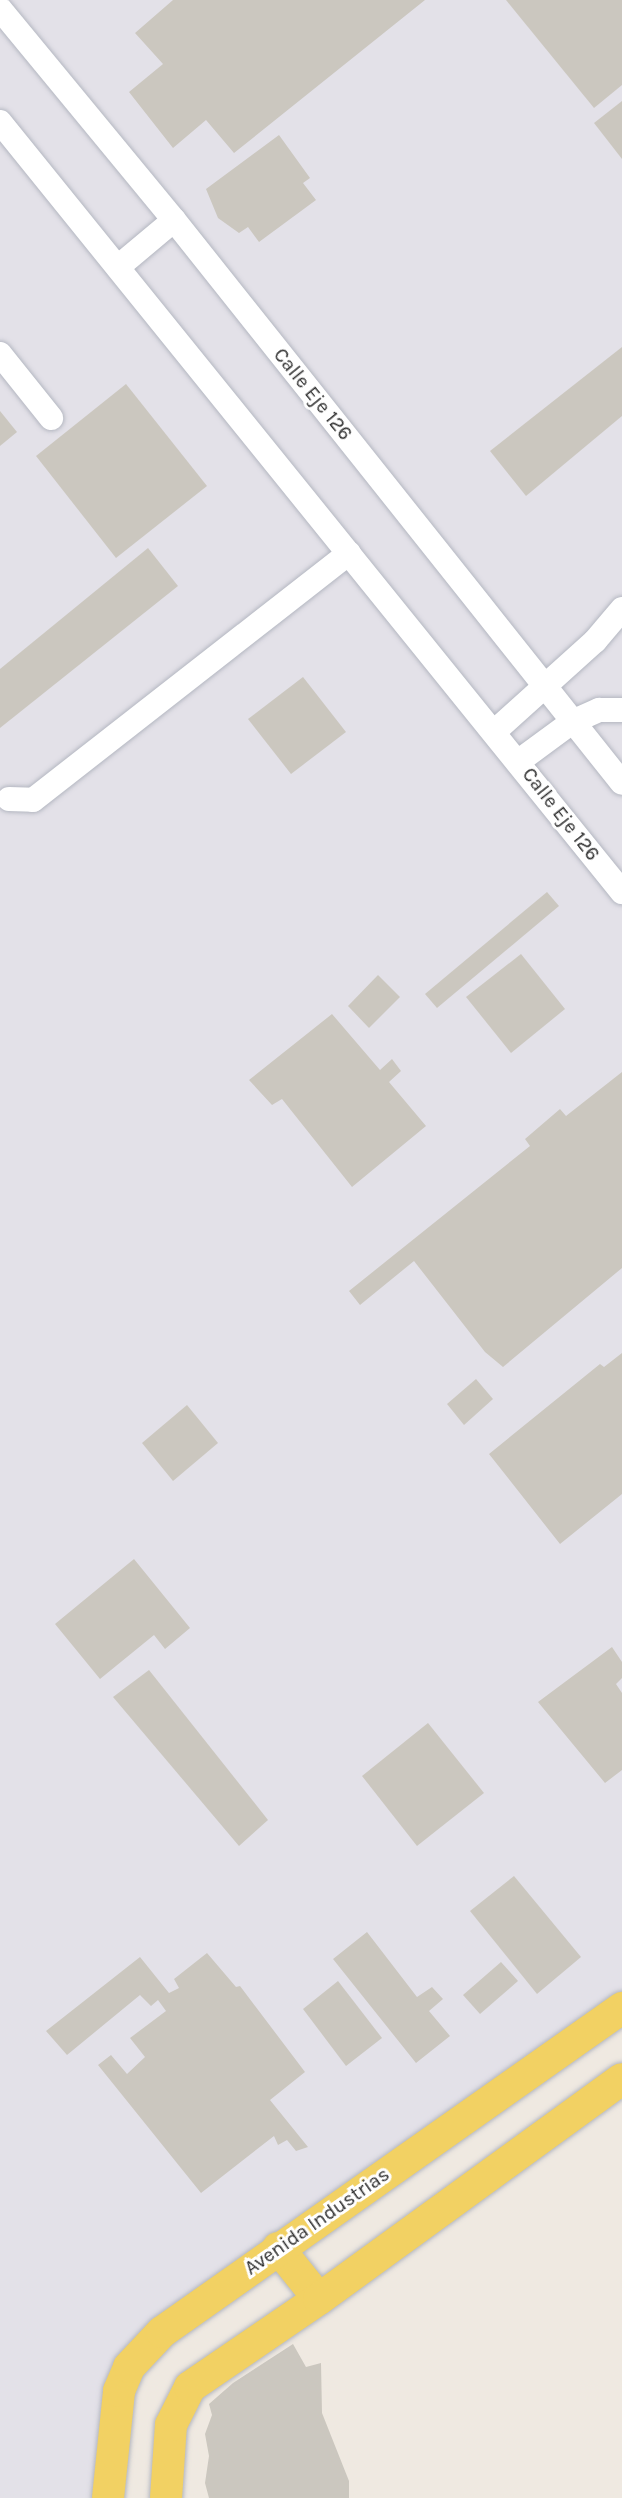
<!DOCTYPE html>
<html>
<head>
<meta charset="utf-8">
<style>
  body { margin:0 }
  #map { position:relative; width:622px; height:2498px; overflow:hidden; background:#efe9e1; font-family:Karla,sans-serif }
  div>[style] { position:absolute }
  .industrial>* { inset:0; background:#e3e1e8 }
  .building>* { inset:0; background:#cbc7bf }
  .roads { filter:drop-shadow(0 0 2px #b4b7c1) drop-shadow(0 0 2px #b4b7c1) }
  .minor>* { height:24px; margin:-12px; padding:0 12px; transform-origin:12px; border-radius:12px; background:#fff }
  .major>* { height:32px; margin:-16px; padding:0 16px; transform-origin:16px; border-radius:16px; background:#f2d163 }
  span { translate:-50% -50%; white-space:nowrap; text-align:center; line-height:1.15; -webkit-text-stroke:6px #fff; paint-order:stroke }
  .street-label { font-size:20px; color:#2e2e2e }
</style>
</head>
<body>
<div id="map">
  <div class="industrial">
    <i style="clip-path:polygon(0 0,622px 0,622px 2003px,157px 2324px,101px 2498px,0 2498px)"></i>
  </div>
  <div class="building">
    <i style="clip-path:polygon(173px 0,425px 0,234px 153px,206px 120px,173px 148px,129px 92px,163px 64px,135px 33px)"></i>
    <i style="clip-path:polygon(506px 0,622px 0,622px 85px,594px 108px)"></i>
    <i style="clip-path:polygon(622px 101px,622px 159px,594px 123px)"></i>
    <i style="clip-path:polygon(279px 135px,310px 178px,303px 183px,316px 200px,259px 242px,248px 227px,239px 233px,218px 218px,206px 189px)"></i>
    <i style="clip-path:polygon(622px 347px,622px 416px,526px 496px,490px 451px)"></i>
    <i style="clip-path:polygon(126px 384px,207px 486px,116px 558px,36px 456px)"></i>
    <i style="clip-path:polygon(0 411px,17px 432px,0 446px)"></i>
    <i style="clip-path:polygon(148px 548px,178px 586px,0 728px,0 669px)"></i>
    <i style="clip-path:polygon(303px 677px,346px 732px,291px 774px,248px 719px)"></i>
    <i style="clip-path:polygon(547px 892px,559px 906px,437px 1008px,425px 994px)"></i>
    <i style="clip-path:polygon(521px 954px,565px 1009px,511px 1053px,466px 997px)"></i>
    <i style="clip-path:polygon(378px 975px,400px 997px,369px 1028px,348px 1006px)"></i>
    <i style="clip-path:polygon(332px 1014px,380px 1070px,392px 1059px,401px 1071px,389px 1082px,426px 1126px,352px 1187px,282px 1099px,272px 1105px,249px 1080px)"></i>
    <i style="clip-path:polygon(622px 1072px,622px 1268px,503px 1367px,485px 1352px,414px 1261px,360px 1305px,349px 1291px,530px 1146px,525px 1139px,560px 1109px,566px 1116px)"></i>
    <i style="clip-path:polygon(622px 1353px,622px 1494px,560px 1544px,489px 1454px,600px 1364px,604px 1367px)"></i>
    <i style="clip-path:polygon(476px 1379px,493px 1399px,464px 1425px,447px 1404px)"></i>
    <i style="clip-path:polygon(187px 1405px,218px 1443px,173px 1481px,142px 1443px)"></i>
    <i style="clip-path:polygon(134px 1559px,190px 1628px,165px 1649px,154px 1635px,100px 1679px,55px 1624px)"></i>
    <i style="clip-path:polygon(612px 1647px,622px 1662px,622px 1678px,616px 1684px,622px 1693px,622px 1770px,605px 1783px,538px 1702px)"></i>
    <i style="clip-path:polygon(149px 1670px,268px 1820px,239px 1846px,113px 1697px)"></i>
    <i style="clip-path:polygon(428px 1723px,484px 1793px,417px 1846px,362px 1776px)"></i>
    <i style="clip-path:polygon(514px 1876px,581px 1957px,537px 1994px,470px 1911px)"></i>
    <i style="clip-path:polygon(367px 1932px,417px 1997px,432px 1987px,443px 1999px,429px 2011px,450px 2036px,416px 2063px,333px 1959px)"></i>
    <i style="clip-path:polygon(207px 1953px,236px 1987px,240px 1986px,305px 2072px,270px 2100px,308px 2147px,296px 2151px,287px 2140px,278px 2145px,274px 2136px,201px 2193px,98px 2065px,111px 2055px,127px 2074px,145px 2057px,130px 2038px,166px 2011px,158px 2000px,151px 2006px,140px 1995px,67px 2055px,46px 2031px,140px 1957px,169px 1993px,179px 1988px,174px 1979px)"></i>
    <i style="clip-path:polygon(501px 1962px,518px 1981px,480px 2014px,463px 1995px)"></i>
    <i style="clip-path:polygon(338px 1981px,382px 2038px,346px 2066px,303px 2009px)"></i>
    <i style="clip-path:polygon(293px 2344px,306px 2367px,321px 2363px,322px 2413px,349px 2481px,349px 2498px,209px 2498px,205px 2483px,209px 2456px,205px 2434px,212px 2415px,209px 2404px,233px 2383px)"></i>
  </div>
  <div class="roads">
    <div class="minor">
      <i style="left:0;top:9px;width:273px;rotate:50.5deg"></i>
      <i style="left:174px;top:220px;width:719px;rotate:51.49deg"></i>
      <i style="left:0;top:122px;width:990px;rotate:51.07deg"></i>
      <i style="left:118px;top:267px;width:73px;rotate:-40deg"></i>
      <i style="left:0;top:354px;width:82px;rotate:51.4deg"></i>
      <i style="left:495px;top:731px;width:135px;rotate:-42deg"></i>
      <i style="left:595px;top:641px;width:42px;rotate:-49.8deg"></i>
      <i style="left:519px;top:761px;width:66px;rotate:-36.3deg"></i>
      <i style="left:572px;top:722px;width:30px;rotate:-24deg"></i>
      <i style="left:599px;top:710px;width:23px"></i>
      <i style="left:9px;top:799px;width:24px;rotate:2deg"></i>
      <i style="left:33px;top:800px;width:401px;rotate:-38deg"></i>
    </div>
    <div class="major">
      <i style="left:278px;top:2248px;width:65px;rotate:51.2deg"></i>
      <i style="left:108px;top:2498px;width:108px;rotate:-84.1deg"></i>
      <i style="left:119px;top:2391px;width:26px;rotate:-67deg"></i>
      <i style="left:129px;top:2367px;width:48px;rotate:-46.7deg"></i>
      <i style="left:162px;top:2332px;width:563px;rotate:-35.16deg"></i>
      <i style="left:166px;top:2498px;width:73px;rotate:-86.1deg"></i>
      <i style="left:171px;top:2425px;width:42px;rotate:-63.4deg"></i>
      <i style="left:190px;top:2387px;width:156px;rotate:-34.3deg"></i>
      <i style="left:319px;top:2299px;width:374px;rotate:-36deg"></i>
    </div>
  </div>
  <div class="street-label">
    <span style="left:313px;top:394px;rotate:51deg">Calle Eje 126</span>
    <span style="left:561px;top:814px;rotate:52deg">Calle Eje 126</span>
    <span style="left:317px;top:2221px;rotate:-35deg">Avenida Industrias</span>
  </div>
</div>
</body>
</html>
